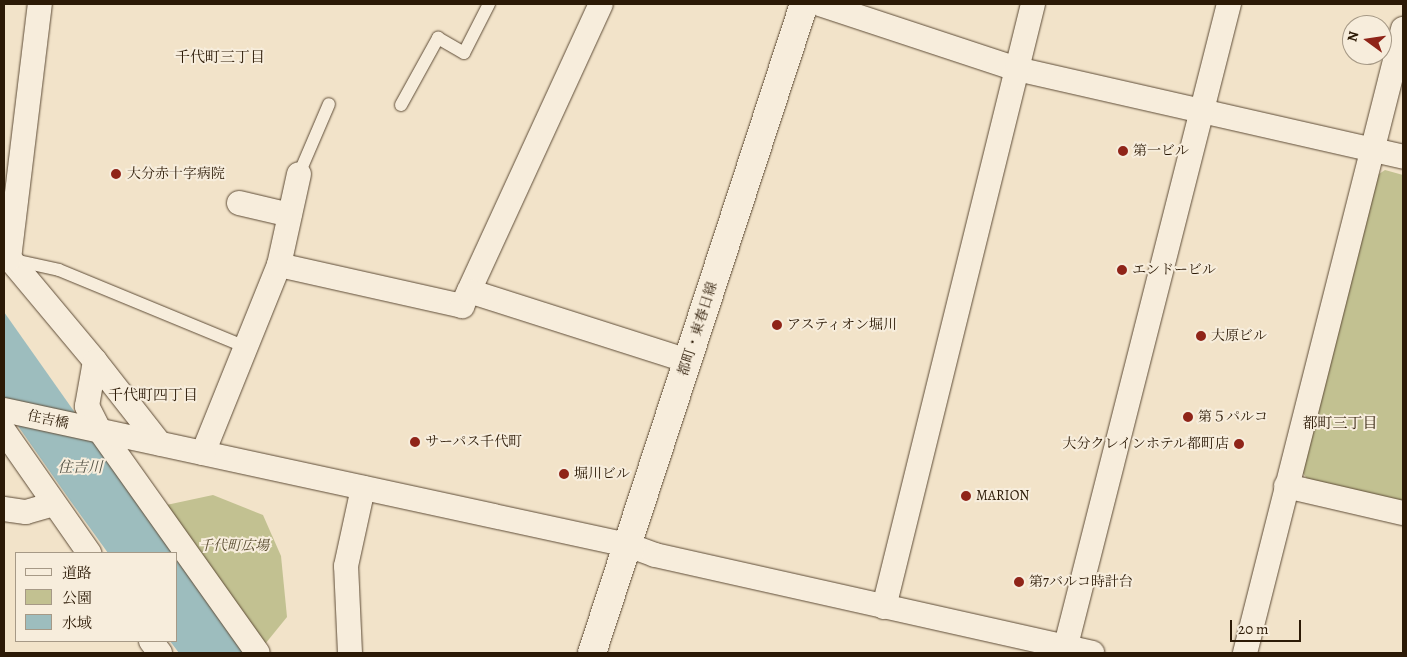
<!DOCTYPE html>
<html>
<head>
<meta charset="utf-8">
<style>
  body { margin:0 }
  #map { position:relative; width:1407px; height:657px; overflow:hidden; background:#f2e3c9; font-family:Alegreya,"Noto Serif JP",serif }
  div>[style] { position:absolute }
  .green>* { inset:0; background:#c2c191 }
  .water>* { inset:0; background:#9dbdbe }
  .roads { filter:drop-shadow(0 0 1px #5e4c37) drop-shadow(0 0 1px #5e4c37) }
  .service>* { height:12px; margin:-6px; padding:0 6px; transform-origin:6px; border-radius:6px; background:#f7eddc }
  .minor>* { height:24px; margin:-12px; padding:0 12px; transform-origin:12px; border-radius:12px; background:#f7eddc }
  .tertiary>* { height:28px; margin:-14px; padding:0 14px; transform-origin:14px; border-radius:14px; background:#f7eddc }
  .dots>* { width:14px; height:14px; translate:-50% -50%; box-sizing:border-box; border:2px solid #f7eddc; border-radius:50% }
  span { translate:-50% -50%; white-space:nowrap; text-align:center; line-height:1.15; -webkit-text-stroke:4px #f7eddc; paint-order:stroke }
  .poi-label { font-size:14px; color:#2c1a06 }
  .left { translate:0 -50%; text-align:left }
  .right { translate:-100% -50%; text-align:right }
  .street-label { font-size:14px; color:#2c1a06 }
  .park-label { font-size:14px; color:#594c30; font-style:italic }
  .neighbourhood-label { font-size:15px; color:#2c1a06 }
  .water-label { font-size:15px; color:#545346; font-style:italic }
  .frame { position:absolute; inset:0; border:5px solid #2c1a06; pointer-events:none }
  .legend { position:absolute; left:15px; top:552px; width:162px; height:90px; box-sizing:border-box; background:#f7eddc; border:1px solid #a69986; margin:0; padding:6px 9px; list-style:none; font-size:15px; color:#2c1a06 }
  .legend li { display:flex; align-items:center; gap:10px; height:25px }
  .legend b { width:25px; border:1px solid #a69986 }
  .north { position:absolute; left:1342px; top:15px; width:50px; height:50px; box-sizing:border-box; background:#f7eddc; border:1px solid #a69986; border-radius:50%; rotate:284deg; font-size:14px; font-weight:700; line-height:20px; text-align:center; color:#2c1a06 }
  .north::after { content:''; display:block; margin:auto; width:18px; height:22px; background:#8f2418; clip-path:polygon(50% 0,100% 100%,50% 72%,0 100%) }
  .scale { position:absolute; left:1230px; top:620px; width:71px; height:22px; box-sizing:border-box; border:2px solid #2c1a06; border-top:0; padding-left:6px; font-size:15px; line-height:18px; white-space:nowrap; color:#2c1a06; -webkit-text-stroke:4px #f7eddc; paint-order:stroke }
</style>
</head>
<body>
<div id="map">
  <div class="green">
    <i style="clip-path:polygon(1385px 170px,1403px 175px,1403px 502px,1307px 479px,1301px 470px,1376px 176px)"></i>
    <i style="clip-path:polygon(213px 495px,263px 515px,281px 556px,287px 617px,261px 649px,157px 507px)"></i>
  </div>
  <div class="water">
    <i style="clip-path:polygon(4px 312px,138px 502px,173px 553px,108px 553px,69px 499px,4px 406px)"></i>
    <i style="clip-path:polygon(176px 558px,243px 653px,179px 653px,170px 641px,176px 641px)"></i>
  </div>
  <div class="roads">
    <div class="service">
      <i style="left:401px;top:105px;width:77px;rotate:-61.1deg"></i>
      <i style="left:438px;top:38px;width:30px;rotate:30deg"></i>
      <i style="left:464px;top:53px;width:55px;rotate:-63deg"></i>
      <i style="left:299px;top:174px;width:76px;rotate:-66.8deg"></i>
      <i style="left:14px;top:260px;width:46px;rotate:12.5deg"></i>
      <i style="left:59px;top:270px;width:202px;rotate:22.4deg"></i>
    </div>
    <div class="minor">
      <i style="left:820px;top:4px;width:207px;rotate:18.3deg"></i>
      <i style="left:1017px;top:69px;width:396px;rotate:12.8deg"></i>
      <i style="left:239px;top:203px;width:52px;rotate:13.2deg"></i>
      <i style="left:4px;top:252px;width:142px;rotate:50.1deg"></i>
      <i style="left:95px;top:361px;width:105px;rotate:51.9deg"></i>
      <i style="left:9px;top:259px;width:257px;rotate:-83.1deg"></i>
      <i style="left:279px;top:265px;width:188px;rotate:12.6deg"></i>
      <i style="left:462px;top:306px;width:332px;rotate:-65.3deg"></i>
      <i style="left:469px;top:291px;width:230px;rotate:17.7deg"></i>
      <i style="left:95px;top:361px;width:46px;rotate:100.1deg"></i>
      <i style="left:87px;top:406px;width:28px;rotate:63deg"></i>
      <i style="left:100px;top:431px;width:272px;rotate:54.6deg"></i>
      <i style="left:4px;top:410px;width:638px;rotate:12.21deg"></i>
      <i style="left:628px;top:545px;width:29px;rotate:20deg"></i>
      <i style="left:655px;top:555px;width:448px;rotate:12.6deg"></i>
      <i style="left:4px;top:431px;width:149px;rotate:55.1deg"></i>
      <i style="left:203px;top:453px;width:203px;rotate:-68deg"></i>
      <i style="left:279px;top:265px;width:93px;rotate:-77.6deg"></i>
      <i style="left:1286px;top:486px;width:120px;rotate:13deg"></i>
      <i style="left:4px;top:509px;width:22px;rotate:8deg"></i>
      <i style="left:26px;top:512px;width:29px;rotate:-16deg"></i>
      <i style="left:884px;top:607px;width:621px;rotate:-76.12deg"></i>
      <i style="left:151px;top:641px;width:15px;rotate:53deg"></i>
      <i style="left:350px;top:653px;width:87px;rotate:-92.6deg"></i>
      <i style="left:346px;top:566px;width:80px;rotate:-77.7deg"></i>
      <i style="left:1064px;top:653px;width:670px;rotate:-75.74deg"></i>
      <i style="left:1245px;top:653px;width:644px;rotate:-75.79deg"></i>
    </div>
    <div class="tertiary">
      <i style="left:592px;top:653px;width:683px;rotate:-71.91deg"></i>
    </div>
  </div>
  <div class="dots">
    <i style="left:1123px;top:151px;background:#8f2418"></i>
    <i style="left:116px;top:174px;background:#8f2418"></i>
    <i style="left:1122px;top:270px;background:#8f2418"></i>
    <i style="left:777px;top:325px;background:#8f2418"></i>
    <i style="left:1201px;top:336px;background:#8f2418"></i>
    <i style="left:1188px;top:417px;background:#8f2418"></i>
    <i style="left:415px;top:442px;background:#8f2418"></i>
    <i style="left:1239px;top:444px;background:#8f2418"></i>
    <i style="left:564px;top:474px;background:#8f2418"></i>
    <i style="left:966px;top:496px;background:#8f2418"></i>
    <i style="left:1019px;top:582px;background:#8f2418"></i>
  </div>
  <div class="poi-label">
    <span class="left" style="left:1133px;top:151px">第一ビル</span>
    <span class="left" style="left:127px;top:174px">大分赤十字病院</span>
    <span class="left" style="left:1132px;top:270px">エンドービル</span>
    <span class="left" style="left:787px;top:325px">アスティオン堀川</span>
    <span class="left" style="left:1211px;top:336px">大原ビル</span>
    <span class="left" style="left:1198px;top:417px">第５パルコ</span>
    <span class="left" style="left:425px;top:442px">サーパス千代町</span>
    <span class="right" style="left:1229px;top:444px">大分クレインホテル都町店</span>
    <span class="left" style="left:574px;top:474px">堀川ビル</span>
    <span class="left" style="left:976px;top:496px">MARION</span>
    <span class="left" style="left:1029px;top:582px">第7バルコ時計台</span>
  </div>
  <div class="street-label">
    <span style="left:698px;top:329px;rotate:-72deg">都町・東春日線</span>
    <span style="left:48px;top:420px;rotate:12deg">住吉橋</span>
  </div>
  <div class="park-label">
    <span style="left:234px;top:546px">千代町広場</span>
  </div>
  <div class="neighbourhood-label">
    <span style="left:220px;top:58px">千代町三丁目</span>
    <span style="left:153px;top:396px">千代町四丁目</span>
    <span style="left:1340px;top:424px">都町三丁目</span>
  </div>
  <div class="water-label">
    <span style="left:80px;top:468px">住吉川</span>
  </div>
  <div class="frame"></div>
  <ul class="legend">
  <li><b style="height:6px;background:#f7eddc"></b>道路</li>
  <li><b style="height:14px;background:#c2c191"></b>公園</li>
  <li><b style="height:14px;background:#9dbdbe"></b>水域</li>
  </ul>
  <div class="north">N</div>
  <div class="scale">20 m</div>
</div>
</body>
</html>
